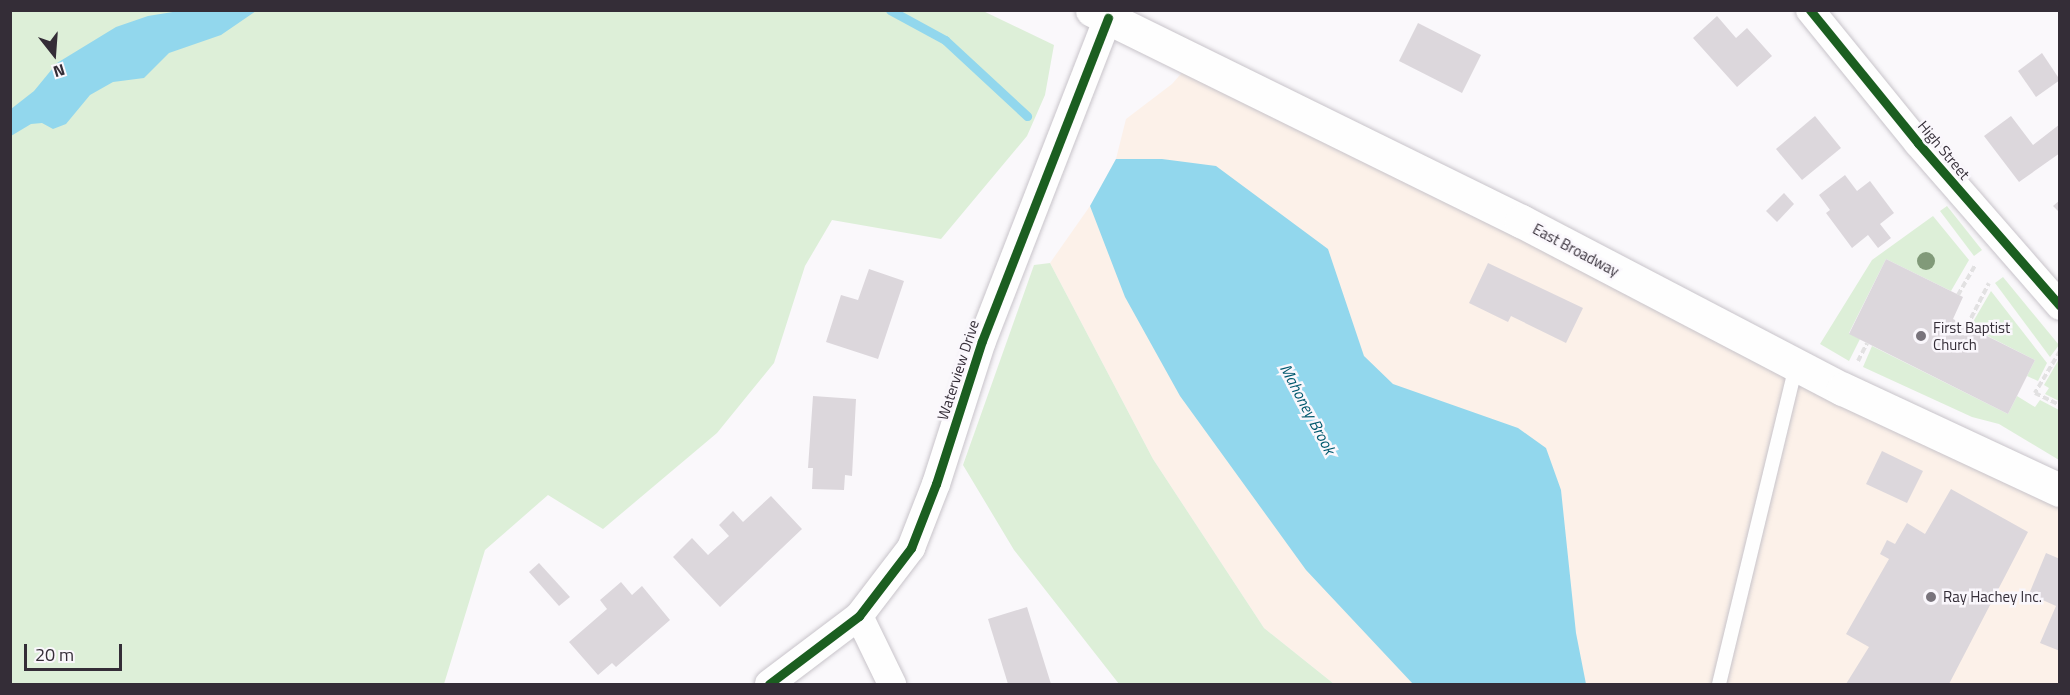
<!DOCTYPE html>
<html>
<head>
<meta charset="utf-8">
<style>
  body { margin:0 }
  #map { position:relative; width:2070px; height:695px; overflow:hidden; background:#faf8fb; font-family:"Titillium Web",sans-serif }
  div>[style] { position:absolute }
  .commercial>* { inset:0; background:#fcf1e9 }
  .green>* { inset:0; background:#ddefd8 }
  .water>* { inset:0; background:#92d7ed }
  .stream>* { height:9px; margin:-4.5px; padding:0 4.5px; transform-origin:4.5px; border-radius:4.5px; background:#92d7ed }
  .building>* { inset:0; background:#dcd7dc }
  .path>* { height:4px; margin-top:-2px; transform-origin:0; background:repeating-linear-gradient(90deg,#e2e1e2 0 6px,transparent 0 9px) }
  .roads { filter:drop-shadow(0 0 2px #c8c4ca) drop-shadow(0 0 2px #c8c4ca) }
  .lane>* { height:14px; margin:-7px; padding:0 7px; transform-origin:7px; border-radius:7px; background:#fefefe }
  .street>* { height:28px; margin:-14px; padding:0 14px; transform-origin:14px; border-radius:14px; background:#fefefe }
  .secondary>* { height:33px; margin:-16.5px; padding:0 16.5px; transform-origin:16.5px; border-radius:16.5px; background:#fefefe }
  .cycleway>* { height:9px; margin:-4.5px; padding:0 4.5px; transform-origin:4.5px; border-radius:4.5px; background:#1b5e20 }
  .trees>* { width:18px; height:18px; margin:-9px; border-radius:50%; background:#819a79 }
  .dots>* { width:16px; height:16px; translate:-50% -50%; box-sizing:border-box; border:3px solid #faf7fc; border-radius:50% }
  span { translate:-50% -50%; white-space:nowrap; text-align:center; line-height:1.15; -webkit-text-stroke:5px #faf7fc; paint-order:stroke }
  .street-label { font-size:15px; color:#342d37 }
  .poi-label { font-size:15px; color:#342d37 }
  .left { translate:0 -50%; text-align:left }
  .water-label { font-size:16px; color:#00586d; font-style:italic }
  .frame { position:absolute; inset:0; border:12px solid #342d37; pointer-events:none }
  .north { position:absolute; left:24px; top:24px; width:60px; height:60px; -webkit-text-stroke:4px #faf7fc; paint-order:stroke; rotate:163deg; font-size:16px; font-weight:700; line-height:24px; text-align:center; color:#342d37 }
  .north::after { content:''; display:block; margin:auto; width:21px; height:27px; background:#342d37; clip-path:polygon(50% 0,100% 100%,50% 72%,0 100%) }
  .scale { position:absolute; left:24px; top:644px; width:98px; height:27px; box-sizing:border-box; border:3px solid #342d37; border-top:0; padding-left:8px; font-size:18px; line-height:21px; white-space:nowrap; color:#342d37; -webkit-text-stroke:4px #faf7fc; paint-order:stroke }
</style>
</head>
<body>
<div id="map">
  <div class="commercial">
    <i style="clip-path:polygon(1193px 60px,2059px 490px,2059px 684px,1334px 684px,1264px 628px,1153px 459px,1050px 263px,1090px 206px,1116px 159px,1126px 119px,1172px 84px)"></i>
  </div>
  <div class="green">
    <i style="clip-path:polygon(981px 10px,1054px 45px,1045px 95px,1027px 136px,941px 239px,832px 220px,805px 266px,774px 363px,717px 433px,603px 529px,548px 495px,485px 550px,444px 684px,11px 684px,10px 11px)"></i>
    <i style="clip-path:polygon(1947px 206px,1982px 250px,1974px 256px,1940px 211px)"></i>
    <i style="clip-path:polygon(1933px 216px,1969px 260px,1951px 291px,1886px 259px,1849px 333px,1860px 339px,1849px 361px,1820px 344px,1872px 260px)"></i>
    <i style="clip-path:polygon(1050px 263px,1153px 459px,1264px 628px,1334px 684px,1119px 684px,1014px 550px,963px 465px,1034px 265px)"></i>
    <i style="clip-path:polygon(2003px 277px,2059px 345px,2050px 357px,1995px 283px)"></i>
    <i style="clip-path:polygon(1991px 291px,2047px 363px,2038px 381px,2027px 376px,2035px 360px,1970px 327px)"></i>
    <i style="clip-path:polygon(1872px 346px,2008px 414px,2017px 396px,2035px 407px,2040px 400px,2059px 410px,2059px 460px,1999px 424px,1972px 417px,1863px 367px)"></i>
    <i style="clip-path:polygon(2059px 359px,2059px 401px,2045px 394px,2049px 388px,2044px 385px)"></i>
  </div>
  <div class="water">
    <i style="clip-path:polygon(185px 10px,256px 11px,221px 35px,169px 53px,144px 78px,113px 82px,90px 95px,66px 124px,53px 129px,42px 123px,31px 124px,11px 136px,11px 109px,34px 91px,57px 63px,116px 27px,148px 16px)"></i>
    <i style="clip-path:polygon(1116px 159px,1162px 159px,1216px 166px,1328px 249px,1364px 356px,1393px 384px,1518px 428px,1546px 448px,1561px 490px,1576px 633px,1586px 684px,1413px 684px,1306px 570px,1180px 396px,1125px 297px,1090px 206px)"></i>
  </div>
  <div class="stream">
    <i style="left:890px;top:10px;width:63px;rotate:28.6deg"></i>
    <i style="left:945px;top:40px;width:112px;rotate:42.8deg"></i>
  </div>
  <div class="building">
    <i style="clip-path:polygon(1717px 16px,1736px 38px,1747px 28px,1772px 56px,1737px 87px,1693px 38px)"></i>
    <i style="clip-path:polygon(1418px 23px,1481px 55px,1462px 93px,1399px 61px)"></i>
    <i style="clip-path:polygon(2042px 53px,2060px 80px,2036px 97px,2018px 71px)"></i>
    <i style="clip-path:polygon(1815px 116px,1841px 148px,1802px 180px,1776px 149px)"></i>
    <i style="clip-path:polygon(2011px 116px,2033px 145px,2060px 124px,2060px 153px,2019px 182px,1984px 136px)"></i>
    <i style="clip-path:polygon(1845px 175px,1857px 191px,1870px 181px,1894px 213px,1880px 224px,1891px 238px,1878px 248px,1868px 235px,1852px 248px,1826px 213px,1830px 210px,1819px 195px)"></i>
    <i style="clip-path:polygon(1784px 193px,1794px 204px,1777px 222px,1766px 211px)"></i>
    <i style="clip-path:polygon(2060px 200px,2060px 213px,2053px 206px)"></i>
    <i style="clip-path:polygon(1886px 259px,1963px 297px,1953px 319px,2035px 360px,2008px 414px,1849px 334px)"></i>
    <i style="clip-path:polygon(1488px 263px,1583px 308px,1566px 343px,1511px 316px,1508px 322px,1469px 303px)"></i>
    <i style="clip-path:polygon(869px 269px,904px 281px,878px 359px,826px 342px,841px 295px,858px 300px)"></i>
    <i style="clip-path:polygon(813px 396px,856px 399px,852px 476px,845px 475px,844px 490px,812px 489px,813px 468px,808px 468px)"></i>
    <i style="clip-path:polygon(1882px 451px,1923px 471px,1907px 503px,1866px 484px)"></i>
    <i style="clip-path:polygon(1951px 489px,2028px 532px,1949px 684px,1846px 684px,1869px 647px,1846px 634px,1889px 559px,1880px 554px,1887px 540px,1895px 544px,1907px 523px,1925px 534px)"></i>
    <i style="clip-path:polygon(771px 496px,802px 529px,720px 607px,673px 557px,692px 538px,708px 555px,729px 536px,719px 525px,733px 511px,743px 522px)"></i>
    <i style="clip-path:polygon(2046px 553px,2060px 559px,2060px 651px,2040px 643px,2056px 606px,2029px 594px)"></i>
    <i style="clip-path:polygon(539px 563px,570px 597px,559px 606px,529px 572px)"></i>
    <i style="clip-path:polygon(621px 582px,632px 595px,642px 586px,670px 620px,616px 667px,612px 663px,598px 675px,569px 642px,607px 609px,600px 600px)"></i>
    <i style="clip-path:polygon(1027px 607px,1051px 684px,1008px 684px,988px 619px)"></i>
  </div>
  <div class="path">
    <i style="left:1958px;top:295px;width:34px;rotate:-60deg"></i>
    <i style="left:1967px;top:326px;width:48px;rotate:-62.9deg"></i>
    <i style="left:2060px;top:351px;width:49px;rotate:120.8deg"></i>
    <i style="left:2035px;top:393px;width:28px;rotate:26deg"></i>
    <i style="left:1858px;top:361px;width:20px;rotate:-63deg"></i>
  </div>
  <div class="roads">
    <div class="lane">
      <i style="left:1719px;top:684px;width:328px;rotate:-76.4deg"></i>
    </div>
    <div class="street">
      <i style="left:1810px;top:10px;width:171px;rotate:50.9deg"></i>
      <i style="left:1918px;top:143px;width:216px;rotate:48.9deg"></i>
      <i style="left:859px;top:616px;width:76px;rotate:64.1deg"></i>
      <i style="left:769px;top:684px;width:113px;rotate:-37.1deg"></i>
      <i style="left:859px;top:616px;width:86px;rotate:-52.6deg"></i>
      <i style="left:911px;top:548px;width:69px;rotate:-68.7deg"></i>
      <i style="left:936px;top:484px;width:150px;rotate:-72.2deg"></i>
      <i style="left:982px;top:341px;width:347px;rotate:-68.7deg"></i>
    </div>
    <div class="secondary">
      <i style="left:1092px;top:10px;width:478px;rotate:26.2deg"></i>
      <i style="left:1521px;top:221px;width:363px;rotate:27.6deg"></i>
      <i style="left:1843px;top:389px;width:239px;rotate:25deg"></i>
    </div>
  </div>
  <div class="cycleway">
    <i style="left:1810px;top:10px;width:171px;rotate:50.9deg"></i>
    <i style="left:1918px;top:143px;width:216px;rotate:48.9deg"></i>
    <i style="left:769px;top:684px;width:113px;rotate:-37.1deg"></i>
    <i style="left:859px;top:616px;width:86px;rotate:-52.6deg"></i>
    <i style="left:911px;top:548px;width:69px;rotate:-68.7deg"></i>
    <i style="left:936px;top:484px;width:150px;rotate:-72.2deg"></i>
    <i style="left:982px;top:341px;width:347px;rotate:-68.7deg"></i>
  </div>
  <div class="trees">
    <i style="left:1926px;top:261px"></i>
  </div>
  <div class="dots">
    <i style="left:1921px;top:336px;background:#79747c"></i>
    <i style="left:1931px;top:597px;background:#79747c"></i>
  </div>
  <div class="street-label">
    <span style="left:1944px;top:150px;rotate:50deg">High Street</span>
    <span style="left:1576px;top:250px;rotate:28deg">East Broadway</span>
    <span style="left:958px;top:370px;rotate:-72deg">Waterview Drive</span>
  </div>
  <div class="poi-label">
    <span class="left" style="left:1933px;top:336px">First Baptist<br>Church</span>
    <span class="left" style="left:1943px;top:597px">Ray Hachey Inc.</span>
  </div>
  <div class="water-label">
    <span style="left:1308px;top:409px;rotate:62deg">Mahoney Brook</span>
  </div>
  <div class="frame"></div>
  <div class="north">N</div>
  <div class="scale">20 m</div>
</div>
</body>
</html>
